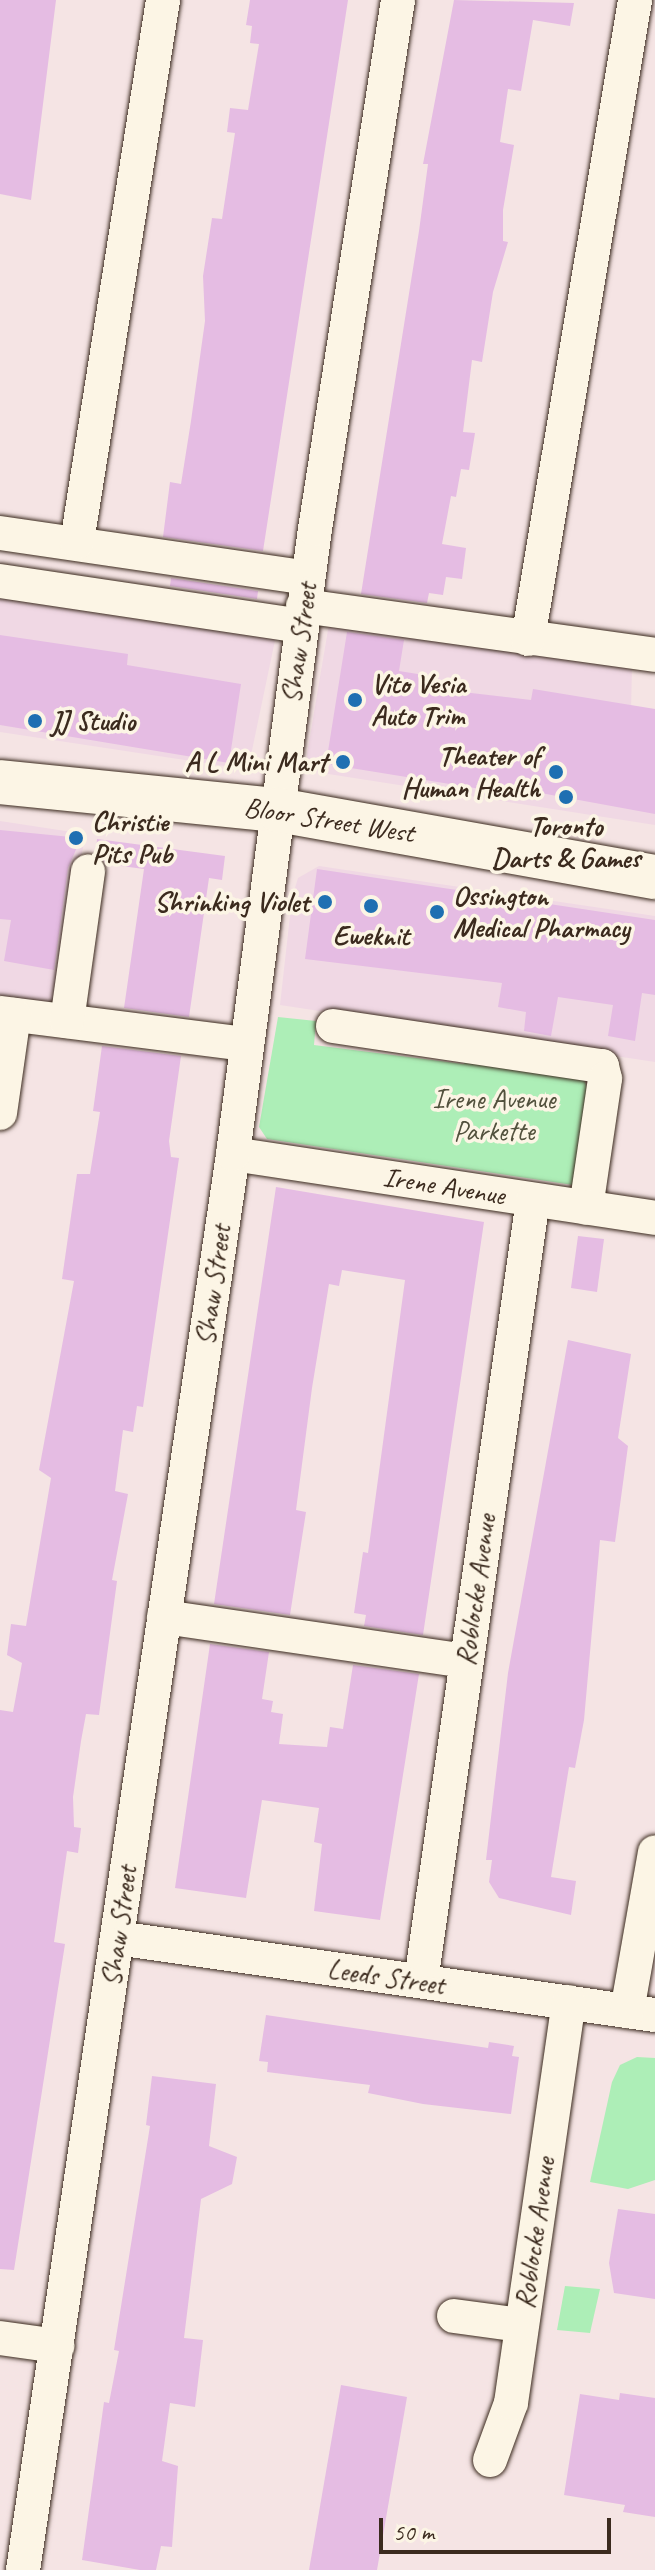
<!DOCTYPE html>
<html>
<head>
<meta charset="utf-8">
<style>
  body { margin:0 }
  #map { position:relative; width:655px; height:2570px; overflow:hidden; background:#f5e4e4; font-family:Caveat,sans-serif }
  div>[style] { position:absolute }
  .built>* { inset:0; background:#f0d8e4 }
  .green>* { inset:0; background:#adeeb7 }
  .building>* { inset:0; background:#e5bce3 }
  .roads { filter:drop-shadow(0 0 2px #3b2a1e) drop-shadow(0 0 2px #3b2a1e) }
  .minor>* { height:34px; margin:-17px; padding:0 17px; transform-origin:17px; border-radius:17px; background:#fcf5e5 }
  .major>* { height:44px; margin:-22px; padding:0 22px; transform-origin:22px; border-radius:22px; background:#fcf5e5 }
  .dots>* { width:22px; height:22px; translate:-50% -50%; box-sizing:border-box; border:4px solid #fcf5e5; border-radius:50% }
  span { translate:-50% -50%; white-space:nowrap; text-align:center; line-height:1.15; -webkit-text-stroke:7px #fcf5e5; paint-order:stroke }
  .street-label { font-size:28px; color:#3b2a1e }
  .poi-label { font-size:28px; color:#3b2a1e; font-weight:700 }
  .left { translate:0 -50%; text-align:left }
  .right { translate:-100% -50%; text-align:right }
  .park-label { font-size:28px; color:#52513d }
  .scale { position:absolute; left:379px; top:2518px; width:232px; height:36px; box-sizing:border-box; border:4px solid #3b2a1e; border-top:0; padding-left:10px; font-size:24px; line-height:28px; white-space:nowrap; color:#3b2a1e; -webkit-text-stroke:6px #fcf5e5; paint-order:stroke }
</style>
</head>
<body>
<div id="map">
  <div class="built">
    <i style="clip-path:polygon(0 586px,278px 626px,250px 760px,231px 767px,0 732px)"></i>
    <i style="clip-path:polygon(330px 618px,632px 667px,630px 755px,655px 760px,655px 825px,309px 771px,307px 754px)"></i>
    <i style="clip-path:polygon(0 821px,85px 834px,58px 1010px,0 1022px)"></i>
    <i style="clip-path:polygon(319px 866px,655px 916px,655px 1062px,280px 1005px,292px 898px,298px 878px)"></i>
  </div>
  <div class="green">
    <i style="clip-path:polygon(278px 1017px,316px 1021px,314px 1045px,464px 1064px,466px 1054px,583px 1076px,588px 1091px,573px 1185px,267px 1139px,259px 1127px)"></i>
    <i style="clip-path:polygon(637px 2057px,655px 2058px,655px 2180px,628px 2189px,590px 2182px,612px 2082px,620px 2065px)"></i>
    <i style="clip-path:polygon(565px 2286px,600px 2289px,590px 2333px,557px 2330px)"></i>
  </div>
  <div class="building">
    <i style="clip-path:polygon(0 0,56px 0,31px 200px,0 194px)"></i>
    <i style="clip-path:polygon(250px 0,348px 0,263px 551px,163px 537px,170px 482px,181px 484px,191px 421px,205px 321px,203px 276px,212px 218px,222px 219px,235px 133px,227px 132px,230px 108px,248px 110px,259px 44px,250px 43px,252px 26px,246px 25px)"></i>
    <i style="clip-path:polygon(454px 0,574px 3px,570px 26px,533px 20px,521px 91px,508px 89px,500px 142px,514px 145px,503px 210px,503px 241px,508px 242px,493px 292px,482px 362px,472px 360px,463px 432px,475px 433px,469px 470px,461px 469px,456px 497px,451px 496px,442px 544px,466px 548px,462px 579px,446px 577px,443px 595px,429px 593px,427px 603px,361px 594px,419px 231px,428px 164px,423px 164px)"></i>
    <i style="clip-path:polygon(171px 578px,258px 591px,257px 599px,170px 586px)"></i>
    <i style="clip-path:polygon(347px 632px,404px 640px,399px 671px,430px 676px,428px 688px,531px 700px,533px 689px,655px 709px,655px 814px,487px 783px,487px 790px,326px 764px)"></i>
    <i style="clip-path:polygon(0 635px,128px 654px,127px 665px,241px 684px,229px 763px,0 725px)"></i>
    <i style="clip-path:polygon(0 830px,81px 838px,68px 868px,54px 970px,4px 961px,11px 920px,0 919px)"></i>
    <i style="clip-path:polygon(97px 839px,225px 856px,222px 880px,209px 878px,189px 1017px,124px 1008px,144px 869px,106px 864px,96px 853px)"></i>
    <i style="clip-path:polygon(317px 869px,655px 920px,655px 995px,642px 993px,635px 1041px,608px 1036px,613px 1005px,558px 997px,551px 1036px,524px 1031px,526px 1012px,498px 1007px,502px 983px,305px 959px)"></i>
    <i style="clip-path:polygon(102px 1046px,181px 1056px,169px 1141px,171px 1157px,179px 1158px,143px 1407px,137px 1406px,133px 1432px,123px 1430px,115px 1491px,128px 1494px,112px 1580px,117px 1581px,99px 1715px,86px 1714px,81px 1741px,73px 1797px,74px 1827px,81px 1828px,78px 1853px,67px 1851px,54px 1942px,65px 1944px,14px 2270px,0 2269px,0 1710px,13px 1712px,22px 1663px,7px 1655px,11px 1624px,26px 1626px,51px 1478px,39px 1470px,74px 1281px,62px 1279px,77px 1174px,90px 1174px,100px 1112px,93px 1111px)"></i>
    <i style="clip-path:polygon(276px 1187px,484px 1222px,423px 1635px,364px 1626px,366px 1615px,354px 1613px,363px 1552px,368px 1553px,405px 1280px,342px 1270px,339px 1286px,329px 1284px,312px 1388px,296px 1510px,306px 1512px,290px 1615px,214px 1604px)"></i>
    <i style="clip-path:polygon(578px 1236px,604px 1239px,597px 1292px,571px 1288px)"></i>
    <i style="clip-path:polygon(568px 1340px,631px 1354px,618px 1438px,628px 1446px,615px 1542px,600px 1540px,584px 1720px,575px 1768px,569px 1767px,551px 1877px,576px 1881px,571px 1915px,499px 1898px,489px 1882px,492px 1860px,486px 1860px,508px 1673px)"></i>
    <i style="clip-path:polygon(210px 1644px,269px 1652px,262px 1699px,273px 1701px,271px 1712px,283px 1714px,279px 1744px,327px 1747px,330px 1727px,343px 1729px,353px 1665px,419px 1674px,380px 1920px,314px 1911px,322px 1844px,314px 1842px,319px 1808px,262px 1800px,246px 1898px,175px 1888px)"></i>
    <i style="clip-path:polygon(266px 2015px,488px 2048px,489px 2042px,514px 2046px,512px 2056px,519px 2057px,511px 2114px,423px 2104px,368px 2093px,370px 2085px,267px 2072px,268px 2062px,259px 2061px)"></i>
    <i style="clip-path:polygon(152px 2076px,216px 2084px,209px 2146px,237px 2157px,232px 2184px,201px 2199px,184px 2338px,203px 2340px,195px 2407px,170px 2403px,162px 2461px,178px 2466px,172px 2547px,161px 2546px,156px 2570px,140px 2570px,82px 2560px,104px 2402px,109px 2403px,119px 2351px,114px 2350px,150px 2126px,146px 2125px)"></i>
    <i style="clip-path:polygon(618px 2209px,655px 2214px,655px 2299px,614px 2293px,609px 2263px)"></i>
    <i style="clip-path:polygon(341px 2385px,407px 2397px,377px 2570px,309px 2570px)"></i>
    <i style="clip-path:polygon(620px 2393px,655px 2398px,655px 2517px,623px 2512px,625px 2505px,564px 2495px,580px 2394px,619px 2400px)"></i>
  </div>
  <div class="roads">
    <div class="minor">
      <i style="left:0;top:533px;width:311px;rotate:8.3deg"></i>
      <i style="left:77px;top:542px;width:549px;rotate:-80.98deg"></i>
      <i style="left:0;top:581px;width:304px;rotate:8.5deg"></i>
      <i style="left:303px;top:606px;width:355px;rotate:7.9deg"></i>
      <i style="left:528px;top:639px;width:648px;rotate:-80.49deg"></i>
      <i style="left:0;top:1013px;width:249px;rotate:7.2deg"></i>
      <i style="left:67px;top:1021px;width:151px;rotate:-82deg"></i>
      <i style="left:333px;top:1026px;width:272px;rotate:8.5deg"></i>
      <i style="left:602px;top:1066px;width:13px;rotate:77deg"></i>
      <i style="left:605px;top:1079px;width:130px;rotate:98.4deg"></i>
      <i style="left:0;top:1113px;width:99px;rotate:-81.9deg"></i>
      <i style="left:233px;top:1154px;width:427px;rotate:8.6deg"></i>
      <i style="left:164px;top:1617px;width:304px;rotate:8.3deg"></i>
      <i style="left:117px;top:1938px;width:543px;rotate:8.15deg"></i>
      <i style="left:421px;top:1981px;width:789px;rotate:-81.84deg"></i>
      <i style="left:627px;top:2011px;width:161px;rotate:-80deg"></i>
      <i style="left:454px;top:2316px;width:68px;rotate:7.7deg"></i>
      <i style="left:0;top:2338px;width:58px;rotate:8deg"></i>
      <i style="left:490px;top:2460px;width:61px;rotate:-69.8deg"></i>
      <i style="left:511px;top:2403px;width:405px;rotate:-81.8deg"></i>
      <i style="left:23px;top:2570px;width:1431px;rotate:-81.56deg"></i>
      <i style="left:233px;top:1154px;width:630px;rotate:-82.53deg"></i>
      <i style="left:315px;top:529px;width:535px;rotate:-81.08deg"></i>
    </div>
    <div class="major">
      <i style="left:0;top:782px;width:279px;rotate:5.8deg"></i>
      <i style="left:278px;top:810px;width:383px;rotate:10.1deg"></i>
    </div>
  </div>
  <div class="dots">
    <i style="left:355px;top:700px;background:#1f6fb2"></i>
    <i style="left:35px;top:721px;background:#1f6fb2"></i>
    <i style="left:343px;top:762px;background:#1f6fb2"></i>
    <i style="left:556px;top:772px;background:#1f6fb2"></i>
    <i style="left:566px;top:797px;background:#1f6fb2"></i>
    <i style="left:76px;top:838px;background:#1f6fb2"></i>
    <i style="left:325px;top:902px;background:#1f6fb2"></i>
    <i style="left:371px;top:906px;background:#1f6fb2"></i>
    <i style="left:437px;top:912px;background:#1f6fb2"></i>
  </div>
  <div class="street-label">
    <span style="left:299px;top:643px;rotate:-82deg">Shaw Street</span>
    <span style="left:329px;top:820px;rotate:9deg">Bloor Street West</span>
    <span style="left:444px;top:1186px;rotate:9deg">Irene Avenue</span>
    <span style="left:213px;top:1285px;rotate:-82deg">Shaw Street</span>
    <span style="left:476px;top:1590px;rotate:-82deg">Roblocke Avenue</span>
    <span style="left:119px;top:1926px;rotate:-82deg">Shaw Street</span>
    <span style="left:386px;top:1977px;rotate:8deg">Leeds Street</span>
    <span style="left:535px;top:2233px;rotate:-82deg">Roblocke Avenue</span>
  </div>
  <div class="poi-label">
    <span class="left" style="left:371px;top:700px">Vito Vesia<br>Auto Trim</span>
    <span class="left" style="left:51px;top:721px">JJ Studio</span>
    <span class="right" style="left:540px;top:772px">Theater of<br>Human Health</span>
    <span class="right" style="left:327px;top:762px">A L Mini Mart</span>
    <span class="left" style="left:92px;top:838px">Christie<br>Pits Pub</span>
    <span style="left:566px;top:842px">Toronto<br>Darts &amp; Games</span>
    <span class="left" style="left:453px;top:912px">Ossington<br>Medical Pharmacy</span>
    <span class="right" style="left:309px;top:902px">Shrinking Violet</span>
    <span style="left:371px;top:936px">Eweknit</span>
  </div>
  <div class="park-label">
    <span style="left:494px;top:1115px">Irene Avenue<br>Parkette</span>
  </div>
  <div class="scale">50 m</div>
</div>
</body>
</html>
